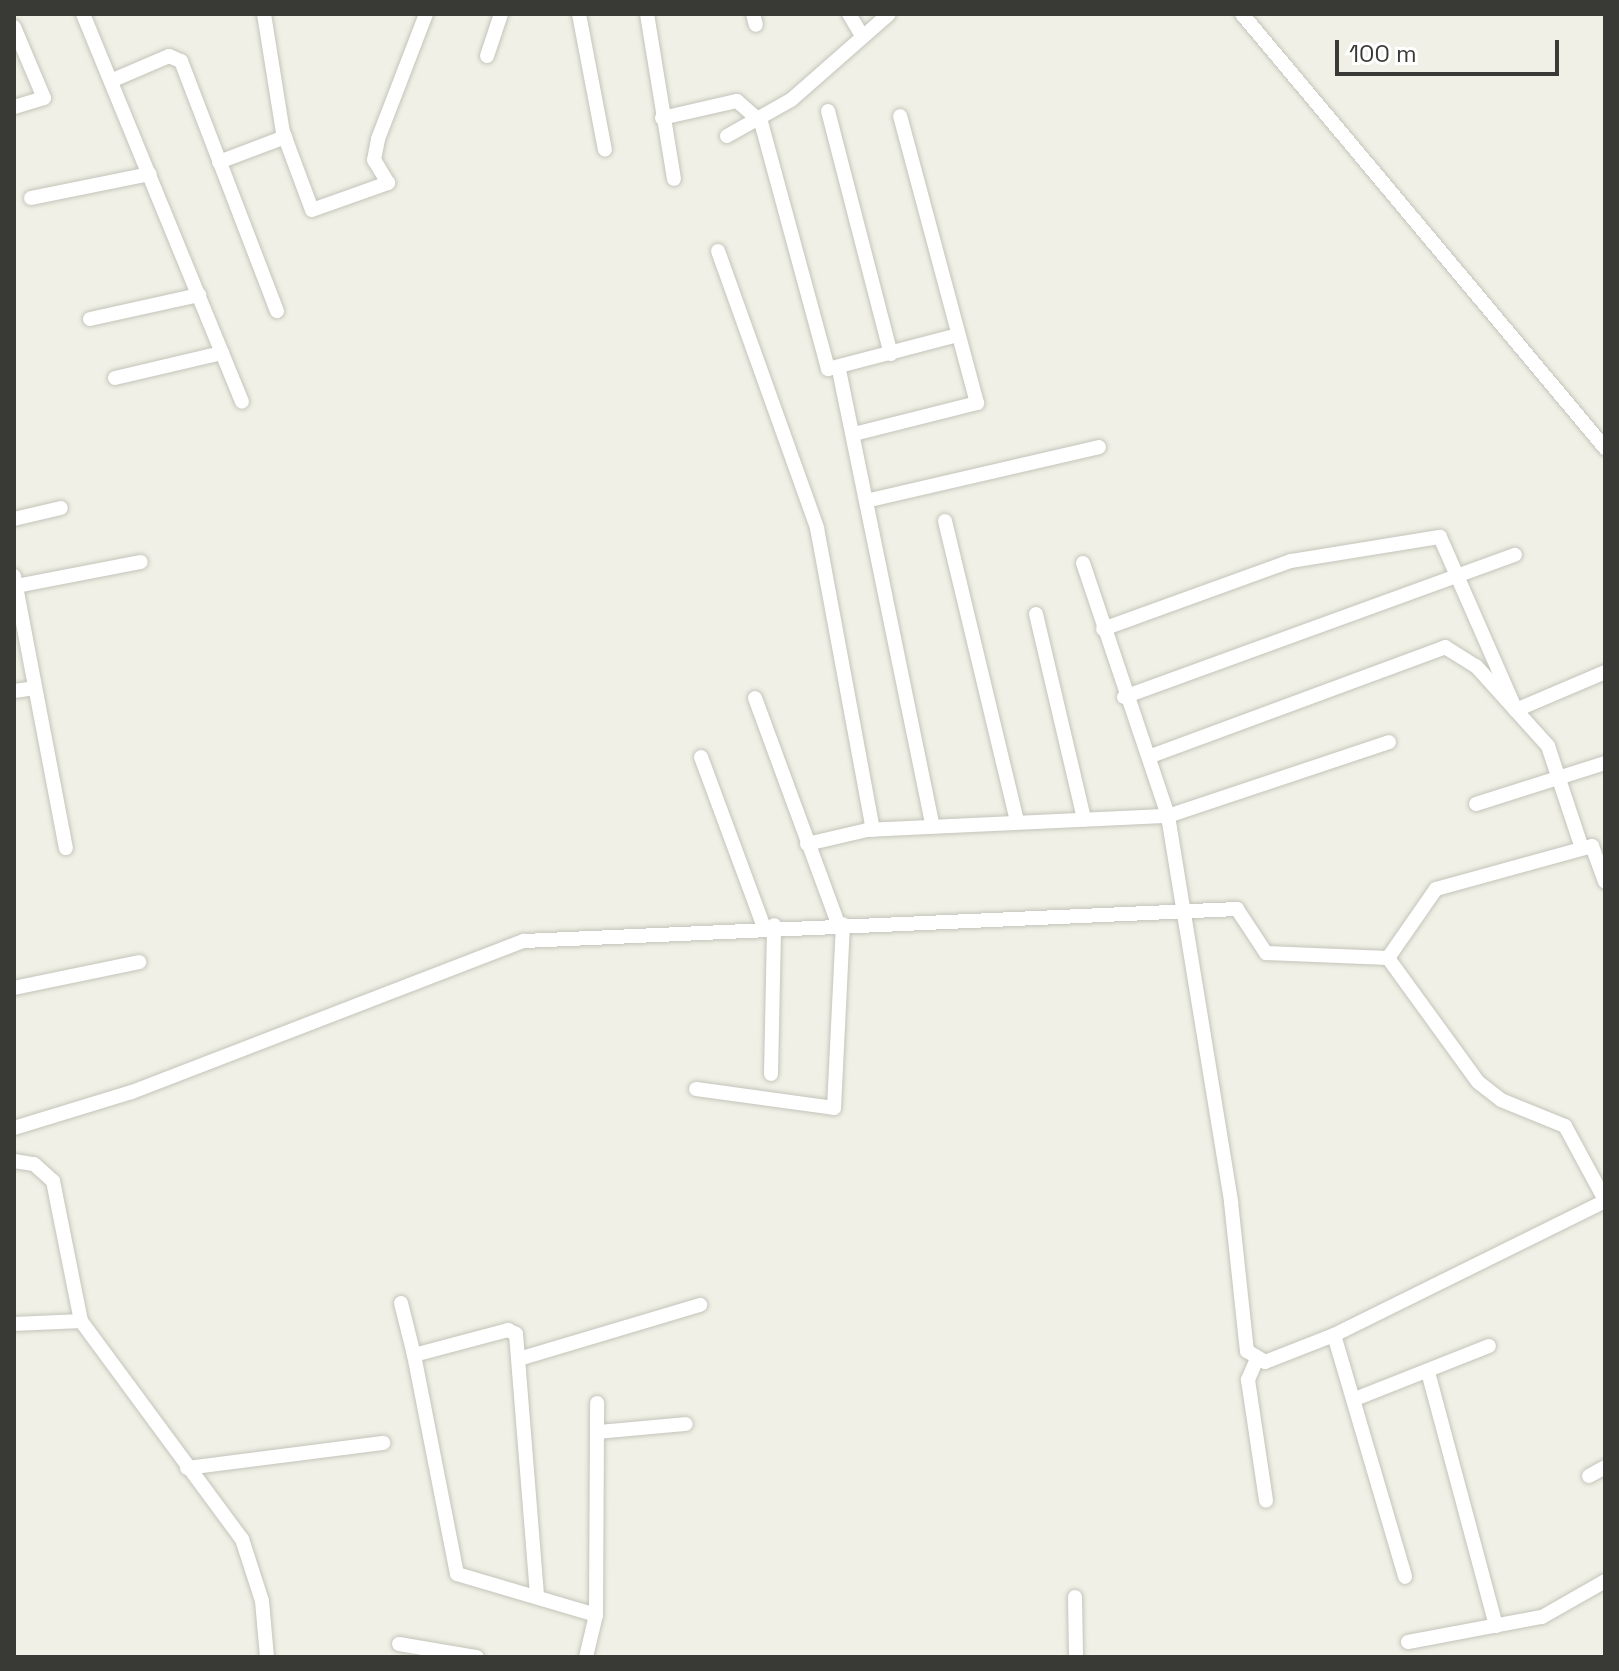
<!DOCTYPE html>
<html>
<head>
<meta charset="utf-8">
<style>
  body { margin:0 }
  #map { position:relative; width:1619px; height:1671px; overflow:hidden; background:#f0f0e6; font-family:"Space Grotesk",sans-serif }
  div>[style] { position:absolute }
  .roads { filter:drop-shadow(0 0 2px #c3c4ba) drop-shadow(0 0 2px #c3c4ba) }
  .minor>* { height:14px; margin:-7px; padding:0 7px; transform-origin:7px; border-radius:7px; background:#fff }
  span { translate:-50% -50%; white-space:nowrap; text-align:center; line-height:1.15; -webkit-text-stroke:8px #fff; paint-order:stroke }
  .frame { position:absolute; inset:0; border:16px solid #393a35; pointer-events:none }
  .scale { position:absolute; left:1335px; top:40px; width:224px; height:36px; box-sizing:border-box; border:4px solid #393a35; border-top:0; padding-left:10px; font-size:24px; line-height:28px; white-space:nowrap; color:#393a35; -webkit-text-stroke:6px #fff; paint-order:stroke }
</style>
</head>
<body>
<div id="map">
  <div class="roads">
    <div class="minor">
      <i style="left:83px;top:14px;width:419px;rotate:67.7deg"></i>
      <i style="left:264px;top:14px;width:120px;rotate:80.9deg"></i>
      <i style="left:283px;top:132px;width:83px;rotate:69.6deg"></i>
      <i style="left:312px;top:210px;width:81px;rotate:-19.6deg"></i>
      <i style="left:388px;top:183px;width:27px;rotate:-121deg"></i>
      <i style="left:374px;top:160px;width:21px;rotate:-79deg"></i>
      <i style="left:378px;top:139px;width:134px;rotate:-69deg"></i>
      <i style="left:579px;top:14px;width:138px;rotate:79.2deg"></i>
      <i style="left:647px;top:14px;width:167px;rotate:80.7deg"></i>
      <i style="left:753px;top:14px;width:11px;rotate:75deg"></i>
      <i style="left:849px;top:14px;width:26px;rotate:59deg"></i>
      <i style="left:1242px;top:14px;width:566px;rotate:50.09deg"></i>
      <i style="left:14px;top:27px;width:77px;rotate:67.1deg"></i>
      <i style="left:44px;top:98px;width:31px;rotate:163deg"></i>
      <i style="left:487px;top:56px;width:44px;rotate:-71.6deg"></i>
      <i style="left:113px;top:80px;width:61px;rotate:-23.2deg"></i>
      <i style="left:169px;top:56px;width:13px;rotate:23deg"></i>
      <i style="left:181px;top:61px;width:268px;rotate:69deg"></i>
      <i style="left:828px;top:111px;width:251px;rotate:75.5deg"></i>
      <i style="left:662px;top:118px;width:77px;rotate:-12.8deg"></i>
      <i style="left:737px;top:101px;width:32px;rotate:41deg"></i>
      <i style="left:761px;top:122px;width:256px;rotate:74.8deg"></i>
      <i style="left:828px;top:369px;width:134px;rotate:-14.7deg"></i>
      <i style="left:727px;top:136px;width:73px;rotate:-29.4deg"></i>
      <i style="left:791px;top:100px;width:130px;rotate:-41.3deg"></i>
      <i style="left:219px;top:162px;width:71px;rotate:-20.7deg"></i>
      <i style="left:31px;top:198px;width:121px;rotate:-11.4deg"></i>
      <i style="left:718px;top:251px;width:294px;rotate:70.3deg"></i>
      <i style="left:817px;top:528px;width:307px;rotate:79.5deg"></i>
      <i style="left:90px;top:319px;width:112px;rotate:-12.4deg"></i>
      <i style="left:839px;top:370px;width:464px;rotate:78.4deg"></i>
      <i style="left:115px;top:378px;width:110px;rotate:-13.2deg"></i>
      <i style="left:854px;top:434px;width:127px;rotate:-14.1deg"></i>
      <i style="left:977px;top:403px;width:297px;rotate:-105deg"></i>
      <i style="left:870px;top:500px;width:235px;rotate:-13deg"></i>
      <i style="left:14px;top:519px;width:48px;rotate:-13.2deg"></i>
      <i style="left:945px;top:521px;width:309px;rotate:76.5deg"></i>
      <i style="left:1083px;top:563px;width:267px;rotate:71.4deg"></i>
      <i style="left:1168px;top:816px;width:391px;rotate:80.7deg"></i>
      <i style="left:1231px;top:1202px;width:150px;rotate:83.9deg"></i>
      <i style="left:1247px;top:1351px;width:21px;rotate:31deg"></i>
      <i style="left:1265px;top:1362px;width:74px;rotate:-21.4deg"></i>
      <i style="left:1334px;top:1335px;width:302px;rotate:-26.3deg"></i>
      <i style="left:14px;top:576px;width:277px;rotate:79.2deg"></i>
      <i style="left:16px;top:586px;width:127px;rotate:-10.9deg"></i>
      <i style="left:1036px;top:614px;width:211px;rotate:76.8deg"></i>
      <i style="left:1103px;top:629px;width:200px;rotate:-19.9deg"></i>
      <i style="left:1291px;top:561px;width:151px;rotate:-9.2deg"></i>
      <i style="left:1440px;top:537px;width:189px;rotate:66.3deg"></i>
      <i style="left:1516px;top:710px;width:97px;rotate:-23.1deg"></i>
      <i style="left:14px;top:691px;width:21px;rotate:-8deg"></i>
      <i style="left:1124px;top:697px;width:416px;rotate:-20deg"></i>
      <i style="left:755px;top:698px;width:241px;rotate:69.8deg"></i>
      <i style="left:1151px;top:756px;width:314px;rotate:-20.3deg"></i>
      <i style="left:1445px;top:647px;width:36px;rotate:32deg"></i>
      <i style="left:1476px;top:666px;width:108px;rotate:48deg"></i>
      <i style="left:1548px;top:746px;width:108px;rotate:71.6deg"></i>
      <i style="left:701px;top:757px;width:179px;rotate:69.7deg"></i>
      <i style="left:1476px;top:804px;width:135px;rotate:-17.6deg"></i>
      <i style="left:807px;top:844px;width:62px;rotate:-13.1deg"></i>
      <i style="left:867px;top:830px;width:301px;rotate:-2.7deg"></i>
      <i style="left:1168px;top:816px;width:233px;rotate:-18.5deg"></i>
      <i style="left:1388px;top:958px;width:84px;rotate:-55.2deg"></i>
      <i style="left:1436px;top:889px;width:162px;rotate:-15.4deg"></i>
      <i style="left:1592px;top:846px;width:38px;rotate:70deg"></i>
      <i style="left:14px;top:988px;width:128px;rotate:-11.7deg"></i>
      <i style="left:771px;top:1074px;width:149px;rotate:-88.8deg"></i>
      <i style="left:696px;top:1089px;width:139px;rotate:7.8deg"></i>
      <i style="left:834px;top:1108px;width:184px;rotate:-87.2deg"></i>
      <i style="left:14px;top:1128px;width:123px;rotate:-17deg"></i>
      <i style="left:132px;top:1092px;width:420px;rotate:-21.1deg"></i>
      <i style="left:524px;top:941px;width:714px;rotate:-2.57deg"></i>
      <i style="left:1237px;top:909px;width:53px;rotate:56.6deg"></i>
      <i style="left:1266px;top:953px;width:122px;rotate:2.3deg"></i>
      <i style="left:1388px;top:958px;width:153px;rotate:54deg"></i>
      <i style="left:1478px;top:1082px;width:29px;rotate:38deg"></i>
      <i style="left:1501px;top:1100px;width:69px;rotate:22.1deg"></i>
      <i style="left:1565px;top:1126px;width:84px;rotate:61.6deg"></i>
      <i style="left:14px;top:1161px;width:20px;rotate:9deg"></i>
      <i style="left:34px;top:1164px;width:25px;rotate:42deg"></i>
      <i style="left:53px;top:1181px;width:143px;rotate:78.7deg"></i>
      <i style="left:81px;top:1321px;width:271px;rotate:53.6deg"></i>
      <i style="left:242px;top:1539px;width:65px;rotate:72.1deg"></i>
      <i style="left:262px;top:1601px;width:56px;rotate:84.9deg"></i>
      <i style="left:401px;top:1303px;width:54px;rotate:76deg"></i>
      <i style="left:14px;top:1324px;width:67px;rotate:-2.6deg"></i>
      <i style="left:1334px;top:1335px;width:252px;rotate:73.6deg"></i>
      <i style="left:522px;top:1358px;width:186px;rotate:-16.6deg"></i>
      <i style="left:1256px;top:1361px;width:21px;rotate:113deg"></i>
      <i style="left:1248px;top:1380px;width:122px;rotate:81.5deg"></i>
      <i style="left:1428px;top:1372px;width:263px;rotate:75deg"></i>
      <i style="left:1355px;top:1399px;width:144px;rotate:-21.6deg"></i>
      <i style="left:598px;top:1432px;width:88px;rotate:-5.2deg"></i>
      <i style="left:187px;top:1468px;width:198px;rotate:-7.3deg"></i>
      <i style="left:1589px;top:1476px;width:18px;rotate:-29deg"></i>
      <i style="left:537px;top:1595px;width:262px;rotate:-94.6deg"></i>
      <i style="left:516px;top:1334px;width:9px;rotate:-153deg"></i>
      <i style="left:508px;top:1330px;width:97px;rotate:165.1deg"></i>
      <i style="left:414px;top:1355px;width:223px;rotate:78.9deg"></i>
      <i style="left:457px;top:1574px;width:145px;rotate:16.4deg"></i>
      <i style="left:1075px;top:1597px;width:60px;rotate:89deg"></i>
      <i style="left:1408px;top:1642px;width:136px;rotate:-10.6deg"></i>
      <i style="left:1542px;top:1617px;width:73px;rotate:-29.7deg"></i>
      <i style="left:399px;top:1644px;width:79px;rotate:9.5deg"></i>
      <i style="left:586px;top:1657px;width:43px;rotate:-76.6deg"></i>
      <i style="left:596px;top:1615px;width:212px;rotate:-89.7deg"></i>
    </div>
  </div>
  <div class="frame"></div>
  <div class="scale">100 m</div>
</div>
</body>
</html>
